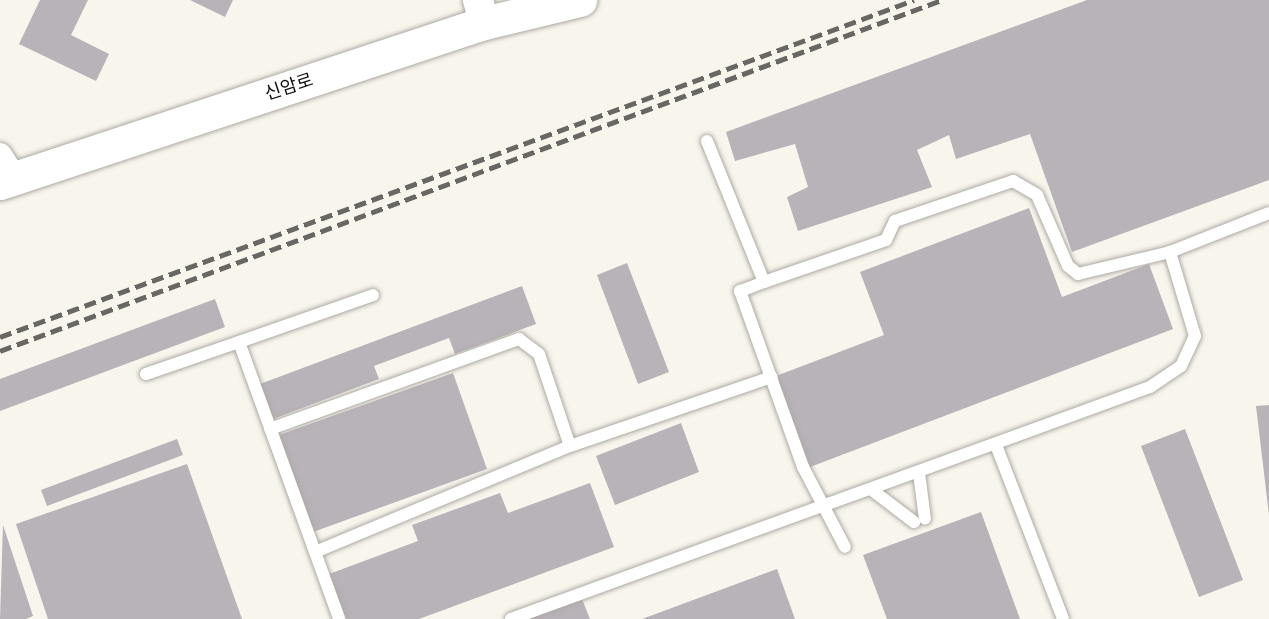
<!DOCTYPE html>
<html>
<head>
<meta charset="utf-8">
<style>
  body { margin:0 }
  #map { position:relative; width:1269px; height:619px; overflow:hidden; background:#f8f5ed; font-family:"Public Sans","Noto Sans KR",sans-serif }
  div>[style] { position:absolute }
  .building>* { inset:0; background:#b8b2b9 }
  .roads { filter:drop-shadow(0 0 2px #adaaa3) drop-shadow(0 0 2px #adaaa3) }
  .service>* { height:12px; margin:-6px; padding:0 6px; transform-origin:6px; border-radius:6px; background:#fff }
  .minor>* { height:24px; margin:-12px; padding:0 12px; transform-origin:12px; border-radius:12px; background:#fff }
  .tertiary>* { height:30px; margin:-15px; padding:0 15px; transform-origin:15px; border-radius:15px; background:#fff }
  .secondary>* { height:33px; margin:-16.5px; padding:0 16.5px; transform-origin:16.5px; border-radius:16.5px; background:#fff }
  .rail>* { height:4.5px; margin-top:-2.25px; transform-origin:0; background:repeating-linear-gradient(90deg,#696763 0 12px,transparent 0 18px) }
  span { translate:-50% -50%; white-space:nowrap; text-align:center; line-height:1.15; -webkit-text-stroke:4.5px #fff; paint-order:stroke }
  .street-label { font-size:18px; color:#100f0d }
</style>
</head>
<body>
<div id="map">
  <div class="building">
    <i style="clip-path:polygon(40px 0,88px 0,71px 35px,109px 54px,96px 81px,19px 44px)"></i>
    <i style="clip-path:polygon(190px 0,233px 0,225px 17px)"></i>
    <i style="clip-path:polygon(1087px 0,1269px 0,1269px 180px,1072px 252px,1030px 134px,956px 159px,949px 135px,917px 150px,932px 187px,798px 231px,787px 197px,808px 187px,795px 144px,735px 161px,726px 132px)"></i>
    <i style="clip-path:polygon(1029px 208px,1062px 297px,1149px 264px,1173px 329px,810px 467px,776px 376px,884px 335px,860px 272px)"></i>
    <i style="clip-path:polygon(627px 263px,669px 372px,638px 384px,597px 275px)"></i>
    <i style="clip-path:polygon(522px 286px,536px 324px,455px 354px,449px 338px,374px 366px,379px 379px,273px 419px,260px 384px)"></i>
    <i style="clip-path:polygon(215px 299px,225px 327px,0 411px,0 379px)"></i>
    <i style="clip-path:polygon(453px 373px,487px 469px,313px 532px,279px 435px)"></i>
    <i style="clip-path:polygon(1269px 405px,1269px 515px,1256px 406px)"></i>
    <i style="clip-path:polygon(681px 423px,699px 472px,615px 505px,596px 456px)"></i>
    <i style="clip-path:polygon(1185px 429px,1243px 580px,1199px 597px,1141px 446px)"></i>
    <i style="clip-path:polygon(177px 439px,183px 455px,47px 506px,41px 490px)"></i>
    <i style="clip-path:polygon(187px 464px,242px 619px,48px 619px,16px 524px)"></i>
    <i style="clip-path:polygon(590px 483px,614px 547px,419px 619px,346px 619px,329px 574px,418px 541px,412px 525px,500px 493px,508px 513px)"></i>
    <i style="clip-path:polygon(981px 512px,1020px 619px,887px 619px,863px 555px)"></i>
    <i style="clip-path:polygon(3px 525px,33px 616px,26px 619px,0 619px)"></i>
    <i style="clip-path:polygon(777px 569px,795px 619px,642px 619px)"></i>
    <i style="clip-path:polygon(582px 599px,590px 619px,529px 619px)"></i>
  </div>
  <div class="roads">
    <div class="service">
      <i style="left:707px;top:141px;width:152px;rotate:68deg"></i>
      <i style="left:764px;top:282px;width:129px;rotate:-19deg"></i>
      <i style="left:886px;top:240px;width:21px;rotate:-65deg"></i>
      <i style="left:895px;top:221px;width:125px;rotate:-18.7deg"></i>
      <i style="left:1013px;top:181px;width:28px;rotate:30deg"></i>
      <i style="left:1037px;top:195px;width:77px;rotate:66.4deg"></i>
      <i style="left:1068px;top:266px;width:13px;rotate:39deg"></i>
      <i style="left:1078px;top:274px;width:95px;rotate:-13.4deg"></i>
      <i style="left:1170px;top:252px;width:106px;rotate:-21.5deg"></i>
      <i style="left:764px;top:282px;width:26px;rotate:159deg"></i>
      <i style="left:740px;top:291px;width:187px;rotate:70.3deg"></i>
      <i style="left:803px;top:467px;width:90px;rotate:62.3deg"></i>
      <i style="left:239px;top:342px;width:142px;rotate:-19.3deg"></i>
      <i style="left:146px;top:374px;width:98px;rotate:-19deg"></i>
      <i style="left:239px;top:342px;width:294px;rotate:70.1deg"></i>
      <i style="left:270px;top:429px;width:265px;rotate:-19.9deg"></i>
      <i style="left:519px;top:339px;width:25px;rotate:37deg"></i>
      <i style="left:539px;top:354px;width:97px;rotate:71.4deg"></i>
      <i style="left:996px;top:445px;width:186px;rotate:68.9deg"></i>
      <i style="left:919px;top:473px;width:46px;rotate:82.6deg"></i>
      <i style="left:872px;top:490px;width:53px;rotate:37.3deg"></i>
      <i style="left:315px;top:552px;width:276px;rotate:-22.6deg"></i>
      <i style="left:570px;top:446px;width:213px;rotate:-18.9deg"></i>
      <i style="left:511px;top:619px;width:680px;rotate:-19.95deg"></i>
      <i style="left:1150px;top:387px;width:37px;rotate:-34deg"></i>
      <i style="left:1181px;top:366px;width:33px;rotate:-65deg"></i>
      <i style="left:1195px;top:336px;width:88px;rotate:-106.6deg"></i>
    </div>
    <div class="minor">
      <i style="left:0;top:155px;width:27px;rotate:57deg"></i>
    </div>
    <div class="tertiary">
      <i style="left:478px;top:0;width:24px;rotate:75deg"></i>
    </div>
    <div class="secondary">
      <i style="left:0;top:183px;width:510px;rotate:-18.29deg"></i>
      <i style="left:484px;top:23px;width:99px;rotate:-13.5deg"></i>
    </div>
  </div>
  <div class="rail">
    <i style="left:0;top:337px;width:974px;rotate:-20.24deg"></i>
    <i style="left:0;top:351px;width:1005px;rotate:-20.44deg"></i>
  </div>
  <div class="street-label">
    <span style="left:289px;top:87px;rotate:-18deg">신암로</span>
  </div>
</div>
</body>
</html>
